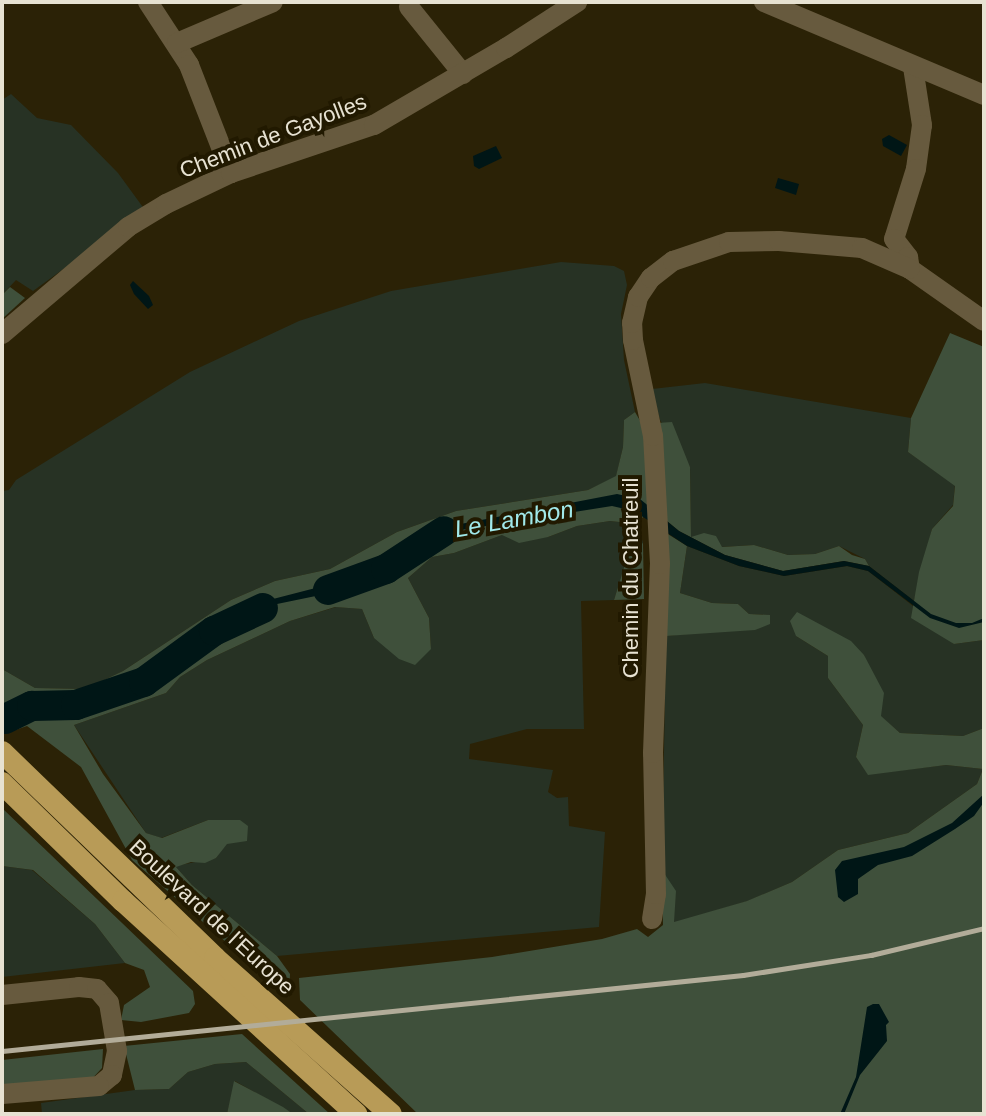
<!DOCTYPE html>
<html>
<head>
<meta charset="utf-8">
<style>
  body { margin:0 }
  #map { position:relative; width:986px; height:1116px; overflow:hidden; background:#2b2206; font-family:Helvetica,sans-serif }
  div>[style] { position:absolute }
  .green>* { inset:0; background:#273224 }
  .forest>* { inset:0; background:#3f503b }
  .water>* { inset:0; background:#001616 }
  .river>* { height:30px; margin:-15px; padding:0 15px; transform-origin:15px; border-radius:15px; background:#001616 }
  .minor>* { height:20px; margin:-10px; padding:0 10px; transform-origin:10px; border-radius:10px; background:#675a3e }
  .tertiary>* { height:20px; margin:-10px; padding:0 10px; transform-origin:10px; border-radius:10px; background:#675a3e }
  .trunk>* { height:22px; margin:-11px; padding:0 11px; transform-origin:11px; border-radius:11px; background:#b89b57 }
  .rail>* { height:5px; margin:-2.5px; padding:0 2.5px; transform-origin:2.5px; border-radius:2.5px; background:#b2ac99 }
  span { translate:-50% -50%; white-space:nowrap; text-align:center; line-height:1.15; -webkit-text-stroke:8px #211900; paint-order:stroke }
  .street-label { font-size:22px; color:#e7e2d2 }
  .water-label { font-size:24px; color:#a1e9ea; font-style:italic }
  .frame { position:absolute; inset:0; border:4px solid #e7e2d2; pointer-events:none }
</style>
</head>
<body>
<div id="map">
  <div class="green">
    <i style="clip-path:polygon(11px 94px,37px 118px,71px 125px,118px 173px,145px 210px,33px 291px,16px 280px,2px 295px,2px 100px)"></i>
    <i style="clip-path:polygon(561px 262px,614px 266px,624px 271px,627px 285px,621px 314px,624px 360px,635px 412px,624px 420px,623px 447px,616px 477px,588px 490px,456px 511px,397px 532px,330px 569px,275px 581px,231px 600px,123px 671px,85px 689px,35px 688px,2px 669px,2px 491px,9px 490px,16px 480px,190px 372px,299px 321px,391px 291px)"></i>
    <i style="clip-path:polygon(705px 383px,911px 418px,908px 452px,955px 485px,953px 505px,932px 529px,914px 601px,869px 566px,865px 559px,839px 546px,815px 554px,788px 555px,754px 545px,721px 547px,691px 537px,690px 467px,660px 420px,652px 389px)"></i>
    <i style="clip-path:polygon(610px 521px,638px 524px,643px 543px,629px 551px,614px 600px,581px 601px,584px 729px,527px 729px,470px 744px,469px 759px,553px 770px,548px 792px,557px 798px,568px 797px,569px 826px,605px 832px,599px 927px,277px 956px,192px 885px,175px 866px,216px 858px,240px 820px,208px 820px,161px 838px,146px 833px,74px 725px,166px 693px,180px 677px,207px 660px,290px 621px,336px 607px,362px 609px,374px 638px,431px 649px,429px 618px,408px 578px,432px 557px,454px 553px,502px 535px,548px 537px,577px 526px)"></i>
    <i style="clip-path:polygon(687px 546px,739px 566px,784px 576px,847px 566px,868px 571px,913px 606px,954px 644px,984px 640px,984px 728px,963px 736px,900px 733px,880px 716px,864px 655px,796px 636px,828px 656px,828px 678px,863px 725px,856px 757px,868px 774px,946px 765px,983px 769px,977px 784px,908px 833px,838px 850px,792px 882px,748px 901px,674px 923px,662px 870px,666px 636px,707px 632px,769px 615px,749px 614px,738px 604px,712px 603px,680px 593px)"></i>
    <i style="clip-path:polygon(2px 866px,32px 870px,95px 924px,125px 963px,2px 977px)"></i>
    <i style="clip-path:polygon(246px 1062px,309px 1114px,293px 1114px,235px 1081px,227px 1114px,42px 1114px,41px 1103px,135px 1090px,169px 1089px,188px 1072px,215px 1064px)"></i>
  </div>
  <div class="forest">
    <i style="clip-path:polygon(10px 287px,25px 298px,2px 319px,2px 295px)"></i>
    <i style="clip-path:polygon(950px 333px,984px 347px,984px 640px,954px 644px,911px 618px,919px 572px,932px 529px,953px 506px,955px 486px,908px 452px,911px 418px)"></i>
    <i style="clip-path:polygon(635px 412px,642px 424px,672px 422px,690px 467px,691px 537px,704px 533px,716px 536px,722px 547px,754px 545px,788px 555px,815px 554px,839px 546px,852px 555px,865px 559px,869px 566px,844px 561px,783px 571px,725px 555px,679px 531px,650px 507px,638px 524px,610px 521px,577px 526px,548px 537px,519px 543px,502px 535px,454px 553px,432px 557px,408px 578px,429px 618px,431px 649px,415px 665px,399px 659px,374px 638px,362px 609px,335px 607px,290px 621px,207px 660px,180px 677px,166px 693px,74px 725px,103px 774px,146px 833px,162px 838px,208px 820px,240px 820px,248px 826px,247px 841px,227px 844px,216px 858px,205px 863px,191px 862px,176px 867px,192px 885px,277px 956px,290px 974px,289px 997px,132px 860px,81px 767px,27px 726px,4px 734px,2px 730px,2px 669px,35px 688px,85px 689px,123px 671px,231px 600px,275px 581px,330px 569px,397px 532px,456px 511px,588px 490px,616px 476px,623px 447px,624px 420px)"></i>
    <i style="clip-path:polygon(663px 531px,687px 546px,680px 593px,712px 603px,738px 604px,749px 614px,770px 615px,770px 624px,755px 630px,666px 636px)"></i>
    <i style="clip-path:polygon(643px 543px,644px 599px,614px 600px,629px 551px)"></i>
    <i style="clip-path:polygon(797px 612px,851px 641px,864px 655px,884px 693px,881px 716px,900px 733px,963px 736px,984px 728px,984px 1114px,418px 1114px,300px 1000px,299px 978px,492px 957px,602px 939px,637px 929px,648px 937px,663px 925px,662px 870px,676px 891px,674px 922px,747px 901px,792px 882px,838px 850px,908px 833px,977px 784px,983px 769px,946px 765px,868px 775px,856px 757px,863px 725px,828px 678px,828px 656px,796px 636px,790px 621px)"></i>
    <i style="clip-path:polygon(2px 808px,193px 991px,195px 1004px,189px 1013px,141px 1022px,121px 1020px,124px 1005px,150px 987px,144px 970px,125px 963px,95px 924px,33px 870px,2px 866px)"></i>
    <i style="clip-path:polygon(242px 1034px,330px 1114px,309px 1114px,246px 1062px,215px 1064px,188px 1072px,169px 1089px,135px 1090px,124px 1046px)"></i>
    <i style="clip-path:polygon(103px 1049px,102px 1068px,89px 1082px,2px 1087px,2px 1060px)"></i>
    <i style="clip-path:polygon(234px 1081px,283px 1107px,293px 1114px,227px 1114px)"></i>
  </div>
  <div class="water">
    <i style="clip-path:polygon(889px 135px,907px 145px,901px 156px,883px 146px,882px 139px)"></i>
    <i style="clip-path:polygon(496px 146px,502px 158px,479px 169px,474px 166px,473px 156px)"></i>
    <i style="clip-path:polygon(778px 178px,799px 184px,796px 195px,775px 188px)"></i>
    <i style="clip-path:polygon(133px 281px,149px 296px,153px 305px,148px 309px,134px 294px,130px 285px)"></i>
    <i style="clip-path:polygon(617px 494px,640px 499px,679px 531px,725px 555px,783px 571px,844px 561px,869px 566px,931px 614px,956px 623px,972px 623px,984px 618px,984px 622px,959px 628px,930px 618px,868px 571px,847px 566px,784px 576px,739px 566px,687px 546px,634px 511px,612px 506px,448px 532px,340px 591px,277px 604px,198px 645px,135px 687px,99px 701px,37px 709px,32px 704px,91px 699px,135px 684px,178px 653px,273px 599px,362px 576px,445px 527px)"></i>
    <i style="clip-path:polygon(984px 794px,984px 802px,974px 816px,955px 829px,912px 856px,878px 865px,858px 879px,858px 894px,844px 902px,838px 897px,835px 870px,842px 861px,904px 847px,952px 823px)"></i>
    <i style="clip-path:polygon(873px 1004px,879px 1004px,889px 1022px,886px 1025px,887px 1041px,860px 1075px,844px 1114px,840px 1114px,856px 1077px,867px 1007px)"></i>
  </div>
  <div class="river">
    <i style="left:328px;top:590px;width:62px;rotate:-19.9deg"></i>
    <i style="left:386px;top:569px;width:69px;rotate:-33.2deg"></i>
    <i style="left:5px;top:719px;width:30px;rotate:-26deg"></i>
    <i style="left:32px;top:706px;width:44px;rotate:-1.3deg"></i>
    <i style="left:76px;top:705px;width:72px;rotate:-18.7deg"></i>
    <i style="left:144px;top:682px;width:87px;rotate:-36.1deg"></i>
    <i style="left:214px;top:631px;width:54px;rotate:-25.1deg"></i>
  </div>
  <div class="minor">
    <i style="left:148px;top:2px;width:75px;rotate:56.9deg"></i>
    <i style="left:189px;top:65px;width:116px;rotate:68.7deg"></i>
    <i style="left:409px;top:7px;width:86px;rotate:51.1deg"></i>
    <i style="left:177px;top:43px;width:104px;rotate:-23.1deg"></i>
    <i style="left:913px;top:67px;width:59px;rotate:81.2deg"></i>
    <i style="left:922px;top:125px;width:44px;rotate:97.8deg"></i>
    <i style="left:916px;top:169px;width:73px;rotate:107.4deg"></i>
    <i style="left:894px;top:239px;width:23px;rotate:52deg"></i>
    <i style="left:908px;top:257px;width:12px;rotate:81deg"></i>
    <i style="left:910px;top:269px;width:90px;rotate:35.1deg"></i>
    <i style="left:2px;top:334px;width:165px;rotate:-40.3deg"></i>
    <i style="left:128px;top:227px;width:44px;rotate:-31.2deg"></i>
    <i style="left:166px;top:204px;width:72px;rotate:-25.5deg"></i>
    <i style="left:231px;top:173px;width:151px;rotate:-18.6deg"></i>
    <i style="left:374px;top:125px;width:153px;rotate:-30.3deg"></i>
    <i style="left:506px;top:48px;width:85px;rotate:-32.9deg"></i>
    <i style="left:652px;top:919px;width:25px;rotate:-81deg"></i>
    <i style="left:656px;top:894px;width:141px;rotate:-91.2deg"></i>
    <i style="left:653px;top:753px;width:189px;rotate:-87.9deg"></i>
    <i style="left:660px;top:564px;width:128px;rotate:-93.1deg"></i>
    <i style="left:653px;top:436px;width:98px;rotate:-101.8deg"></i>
    <i style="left:633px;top:340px;width:17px;rotate:-93deg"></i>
    <i style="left:632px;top:323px;width:27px;rotate:-77deg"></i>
    <i style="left:638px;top:297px;width:23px;rotate:-56deg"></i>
    <i style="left:651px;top:278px;width:28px;rotate:-38deg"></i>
    <i style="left:673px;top:261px;width:59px;rotate:-18.7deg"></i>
    <i style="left:729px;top:242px;width:50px;rotate:-1.1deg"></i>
    <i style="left:779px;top:241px;width:83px;rotate:4.8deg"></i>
    <i style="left:862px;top:248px;width:52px;rotate:23.6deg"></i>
  </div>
  <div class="tertiary">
    <i style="left:764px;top:2px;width:239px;rotate:22.9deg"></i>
    <i style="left:2px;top:995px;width:77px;rotate:-5.9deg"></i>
    <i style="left:79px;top:987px;width:18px;rotate:6deg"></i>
    <i style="left:97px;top:989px;width:18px;rotate:49deg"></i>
    <i style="left:109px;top:1003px;width:49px;rotate:80.5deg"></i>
    <i style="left:117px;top:1051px;width:25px;rotate:102deg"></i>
    <i style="left:112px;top:1075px;width:17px;rotate:140deg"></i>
    <i style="left:99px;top:1086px;width:97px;rotate:175.3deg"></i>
  </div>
  <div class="trunk">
    <i style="left:2px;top:752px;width:296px;rotate:44deg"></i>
    <i style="left:215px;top:958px;width:235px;rotate:41.6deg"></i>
    <i style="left:2px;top:783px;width:169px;rotate:44.3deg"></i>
    <i style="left:123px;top:901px;width:316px;rotate:42.4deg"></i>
  </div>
  <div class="rail">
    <i style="left:2px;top:1051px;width:745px;rotate:-5.86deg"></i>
    <i style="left:743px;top:975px;width:130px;rotate:-8.9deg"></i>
    <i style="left:871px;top:955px;width:116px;rotate:-13.4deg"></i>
  </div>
  <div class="street-label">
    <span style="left:273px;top:136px;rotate:-21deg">Chemin de Gayolles</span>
    <span style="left:631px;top:578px;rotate:-90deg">Chemin du Chatreuil</span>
    <span style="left:212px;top:917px;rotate:43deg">Boulevard de l'Europe</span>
  </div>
  <div class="water-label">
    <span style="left:514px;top:519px;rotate:-10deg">Le Lambon</span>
  </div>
  <div class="frame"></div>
</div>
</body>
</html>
